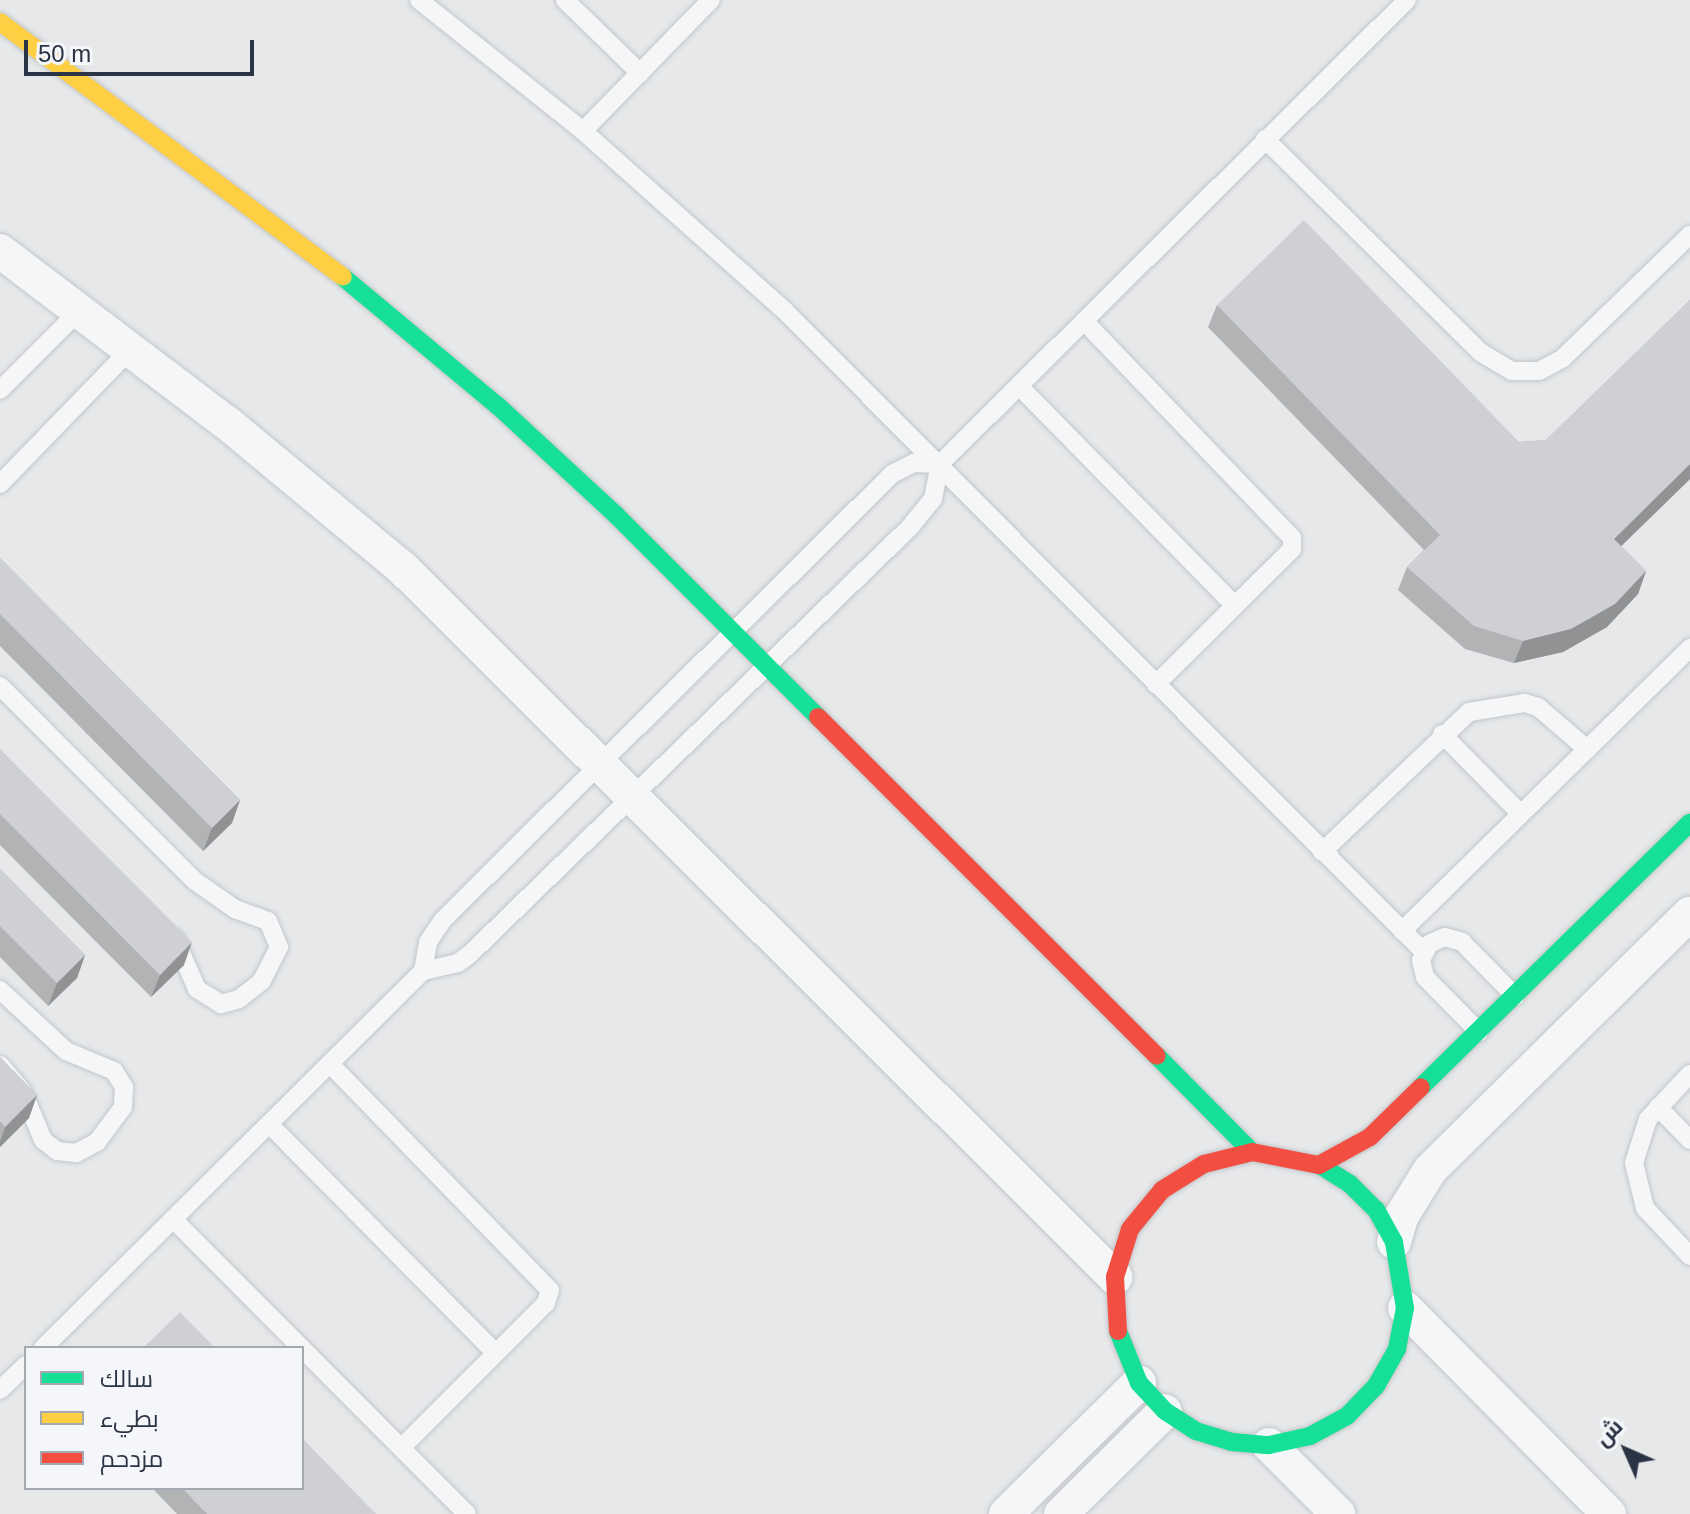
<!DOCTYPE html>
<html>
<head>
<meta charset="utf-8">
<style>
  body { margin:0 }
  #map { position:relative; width:1690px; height:1514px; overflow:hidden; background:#e6e8ea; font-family:Helvetica,Cairo,sans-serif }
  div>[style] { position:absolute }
  .roads { filter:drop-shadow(0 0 2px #c4c6c8) drop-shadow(0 0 2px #c4c6c8) }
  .lane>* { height:18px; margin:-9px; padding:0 9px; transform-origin:9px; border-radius:9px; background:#f5f6f7 }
  .street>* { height:34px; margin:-17px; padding:0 17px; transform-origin:17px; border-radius:17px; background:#f5f6f7 }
  .fast>* { height:18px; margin:-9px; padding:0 9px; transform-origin:9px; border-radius:9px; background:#16e098 }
  .slow>* { height:18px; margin:-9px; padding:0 9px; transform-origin:9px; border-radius:9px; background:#ffcf43 }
  .jam>* { height:18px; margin:-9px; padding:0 9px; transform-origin:9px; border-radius:9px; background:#f24e42 }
  .wall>* { inset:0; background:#b1b3b5 }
  .shaded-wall>* { inset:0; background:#909294 }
  .building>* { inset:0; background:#ced0d3 }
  span { translate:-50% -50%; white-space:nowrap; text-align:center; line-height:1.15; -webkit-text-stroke:6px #f4f6f9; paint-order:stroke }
  .legend { position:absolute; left:24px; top:1346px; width:280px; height:144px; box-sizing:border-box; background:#f4f6f9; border:2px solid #a4a8b1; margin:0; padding:10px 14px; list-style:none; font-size:24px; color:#2b3445 }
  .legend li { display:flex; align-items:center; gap:16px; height:40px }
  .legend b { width:40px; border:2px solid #a4a8b1 }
  .north { position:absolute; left:1586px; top:1410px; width:80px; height:80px; -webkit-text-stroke:6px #f4f6f9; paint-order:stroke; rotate:315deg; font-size:22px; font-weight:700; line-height:32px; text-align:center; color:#2b3445 }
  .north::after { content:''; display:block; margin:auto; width:28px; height:36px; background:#2b3445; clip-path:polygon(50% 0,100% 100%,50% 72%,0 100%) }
  .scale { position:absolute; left:24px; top:40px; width:230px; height:36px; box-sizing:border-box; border:4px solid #2b3445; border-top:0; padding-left:10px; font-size:24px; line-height:28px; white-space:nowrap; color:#2b3445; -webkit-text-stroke:6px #f4f6f9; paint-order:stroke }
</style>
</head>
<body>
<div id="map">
  <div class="roads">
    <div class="lane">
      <i style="left:419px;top:0;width:210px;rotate:38.6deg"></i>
      <i style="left:583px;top:131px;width:271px;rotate:41.7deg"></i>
      <i style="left:785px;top:311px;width:904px;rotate:45.09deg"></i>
      <i style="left:565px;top:0;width:105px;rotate:44.2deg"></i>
      <i style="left:583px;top:131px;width:183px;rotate:-45.7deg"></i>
      <i style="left:1265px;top:139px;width:303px;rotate:44.7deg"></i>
      <i style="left:1480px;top:352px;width:37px;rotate:31deg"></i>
      <i style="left:1512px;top:371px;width:27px"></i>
      <i style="left:1539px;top:371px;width:27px;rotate:-28deg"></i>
      <i style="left:1563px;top:358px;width:177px;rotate:-44.1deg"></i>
      <i style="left:1084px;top:321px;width:301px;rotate:46.2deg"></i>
      <i style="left:1292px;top:538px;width:11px;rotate:90deg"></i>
      <i style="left:1292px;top:549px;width:192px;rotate:135.2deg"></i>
      <i style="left:1019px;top:386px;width:308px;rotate:45.5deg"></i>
      <i style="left:0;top:390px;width:113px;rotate:-45deg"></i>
      <i style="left:0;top:484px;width:188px;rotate:-45.9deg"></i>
      <i style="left:0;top:686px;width:276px;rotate:45deg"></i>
      <i style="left:195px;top:881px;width:49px;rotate:35deg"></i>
      <i style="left:235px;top:909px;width:35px;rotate:20deg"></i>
      <i style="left:268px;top:921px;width:28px;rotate:67deg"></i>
      <i style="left:279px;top:947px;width:38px;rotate:117deg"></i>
      <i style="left:262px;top:981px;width:29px;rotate:142deg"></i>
      <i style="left:239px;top:999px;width:19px;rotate:164deg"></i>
      <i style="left:221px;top:1004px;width:28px;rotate:-148deg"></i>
      <i style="left:197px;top:989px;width:55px;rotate:-113.7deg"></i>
      <i style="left:1442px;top:734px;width:112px;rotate:45.4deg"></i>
      <i style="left:1322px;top:852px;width:203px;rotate:-43.6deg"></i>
      <i style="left:1469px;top:712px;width:57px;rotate:-9.1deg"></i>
      <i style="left:1525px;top:703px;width:14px;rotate:17deg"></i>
      <i style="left:1538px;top:707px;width:65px;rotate:40.6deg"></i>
      <i style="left:1402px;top:931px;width:404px;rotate:-44.5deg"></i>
      <i style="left:423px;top:971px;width:29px;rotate:-80deg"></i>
      <i style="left:428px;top:942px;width:25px;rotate:-56deg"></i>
      <i style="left:442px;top:921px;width:634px;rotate:-44.81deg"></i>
      <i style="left:892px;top:474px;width:25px;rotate:-27deg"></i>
      <i style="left:914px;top:463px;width:26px;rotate:2deg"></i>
      <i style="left:0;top:990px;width:90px;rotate:42.7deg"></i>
      <i style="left:66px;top:1051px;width:52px;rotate:22.6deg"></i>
      <i style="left:114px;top:1071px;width:19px;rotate:58deg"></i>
      <i style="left:124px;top:1087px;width:20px;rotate:93deg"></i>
      <i style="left:123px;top:1107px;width:44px;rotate:126.6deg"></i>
      <i style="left:97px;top:1142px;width:24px;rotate:152deg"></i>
      <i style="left:76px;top:1153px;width:19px;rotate:-174deg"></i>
      <i style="left:57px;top:1151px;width:18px;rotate:-142deg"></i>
      <i style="left:43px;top:1140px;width:52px;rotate:-112.6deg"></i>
      <i style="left:23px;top:1092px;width:35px;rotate:-130deg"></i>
      <i style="left:1479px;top:1032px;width:77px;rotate:-134.5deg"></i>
      <i style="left:1425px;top:977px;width:17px;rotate:-103deg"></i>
      <i style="left:1421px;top:960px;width:18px;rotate:-63deg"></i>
      <i style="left:1429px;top:944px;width:17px;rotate:-24deg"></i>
      <i style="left:1445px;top:937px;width:18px;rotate:16deg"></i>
      <i style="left:1462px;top:942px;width:76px;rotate:45.5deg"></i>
      <i style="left:330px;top:1064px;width:315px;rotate:45.8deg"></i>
      <i style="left:550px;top:1290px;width:14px;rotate:107deg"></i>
      <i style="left:546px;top:1303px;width:204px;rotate:135deg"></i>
      <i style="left:1690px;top:1074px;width:62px;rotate:133deg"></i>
      <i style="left:1648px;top:1119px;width:46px;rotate:107.7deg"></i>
      <i style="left:1634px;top:1163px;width:46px;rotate:76.3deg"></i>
      <i style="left:1645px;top:1208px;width:66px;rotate:46.8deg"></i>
      <i style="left:1658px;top:1107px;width:46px;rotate:45.9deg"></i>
      <i style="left:269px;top:1124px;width:322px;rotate:45.3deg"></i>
      <i style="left:173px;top:1219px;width:416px;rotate:45.1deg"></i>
      <i style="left:43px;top:1348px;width:535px;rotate:-44.77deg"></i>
      <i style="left:423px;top:971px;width:36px;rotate:-13deg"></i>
      <i style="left:458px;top:963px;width:15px;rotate:-37deg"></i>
      <i style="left:470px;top:954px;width:613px;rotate:-44.14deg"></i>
      <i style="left:910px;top:527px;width:36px;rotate:-51deg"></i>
      <i style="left:933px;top:499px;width:36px;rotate:-79deg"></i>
      <i style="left:940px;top:464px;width:658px;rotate:-44.82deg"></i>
      <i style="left:0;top:1390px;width:36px;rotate:-44deg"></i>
    </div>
    <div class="street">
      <i style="left:0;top:251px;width:285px;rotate:37.2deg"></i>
      <i style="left:227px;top:423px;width:227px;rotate:39.6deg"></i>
      <i style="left:402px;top:568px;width:1006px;rotate:44.84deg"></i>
      <i style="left:1394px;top:1242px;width:26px;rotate:-74deg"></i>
      <i style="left:1401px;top:1217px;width:55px;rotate:-58.3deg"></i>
      <i style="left:1430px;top:1170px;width:365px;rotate:-44.6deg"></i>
      <i style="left:1405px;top:1308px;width:290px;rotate:45.3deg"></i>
      <i style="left:1269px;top:1445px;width:98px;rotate:45deg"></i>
      <i style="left:1006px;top:1514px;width:187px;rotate:-44.6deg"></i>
      <i style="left:1061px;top:1514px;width:146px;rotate:-44.7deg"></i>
    </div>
    <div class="fast">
      <i style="left:343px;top:277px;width:202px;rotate:39.8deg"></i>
      <i style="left:498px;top:406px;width:161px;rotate:42.7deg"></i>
      <i style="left:616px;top:515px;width:286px;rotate:45deg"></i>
      <i style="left:1157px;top:1056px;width:135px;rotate:45.3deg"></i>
      <i style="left:1421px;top:1087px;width:377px;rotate:-44.5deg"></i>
      <i style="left:1118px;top:1331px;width:56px;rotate:68deg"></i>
      <i style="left:1139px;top:1383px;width:38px;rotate:47deg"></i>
      <i style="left:1165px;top:1411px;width:37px;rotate:33deg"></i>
      <i style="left:1196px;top:1431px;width:38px;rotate:17deg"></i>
      <i style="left:1232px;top:1442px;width:37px;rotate:5deg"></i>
      <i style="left:1269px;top:1445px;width:42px;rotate:-12.4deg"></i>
      <i style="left:1310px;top:1436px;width:42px;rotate:-28.4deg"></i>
      <i style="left:1347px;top:1416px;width:42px;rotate:-46deg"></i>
      <i style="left:1376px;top:1386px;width:43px;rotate:-60.4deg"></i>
      <i style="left:1397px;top:1349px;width:42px;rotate:-79deg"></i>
      <i style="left:1405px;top:1308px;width:67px;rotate:-99.5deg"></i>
      <i style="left:1394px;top:1242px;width:37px;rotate:-119deg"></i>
      <i style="left:1376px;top:1210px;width:37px;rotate:-135deg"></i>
      <i style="left:1350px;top:1184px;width:36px;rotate:-148deg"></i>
    </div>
    <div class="slow">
      <i style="left:0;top:22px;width:427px;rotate:36.6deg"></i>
    </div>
    <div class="jam">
      <i style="left:818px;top:717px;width:479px;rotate:45deg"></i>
      <i style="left:1118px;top:1331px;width:54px;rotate:-93.2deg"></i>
      <i style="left:1115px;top:1277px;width:50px;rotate:-72.6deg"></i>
      <i style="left:1130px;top:1229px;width:50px;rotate:-50.6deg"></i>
      <i style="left:1162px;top:1190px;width:49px;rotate:-31.8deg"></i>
      <i style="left:1204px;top:1164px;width:49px;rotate:-14deg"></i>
      <i style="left:1252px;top:1152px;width:68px;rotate:11deg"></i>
      <i style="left:1319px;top:1165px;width:58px;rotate:-28.8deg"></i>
      <i style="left:1370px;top:1137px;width:71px;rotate:-44.4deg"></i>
    </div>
  </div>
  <div class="wall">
    <i style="clip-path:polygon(1690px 300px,1690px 479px,1621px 546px,1646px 571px,1638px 594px,1607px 627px,1563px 652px,1514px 663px,1465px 649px,1398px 590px,1407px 567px,1424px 550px,1208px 327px,1217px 305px,1519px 442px,1546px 440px)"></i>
    <i style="clip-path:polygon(0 558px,240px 800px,232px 823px,203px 851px,0 646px)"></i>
    <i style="clip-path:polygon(0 749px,184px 965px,151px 997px,0 845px)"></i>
    <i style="clip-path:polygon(0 869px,85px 955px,77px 978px,48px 1006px,0 957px)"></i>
    <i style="clip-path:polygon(0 1057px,37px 1095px,29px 1118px,0 1147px)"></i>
    <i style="clip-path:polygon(152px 1488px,302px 1488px,376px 1514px,177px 1514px)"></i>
  </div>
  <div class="shaded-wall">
    <i style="clip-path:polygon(1690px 464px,1690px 479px,1606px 561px,1614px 539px)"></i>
    <i style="clip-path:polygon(1646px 571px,1638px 594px,1607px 627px,1563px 652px,1514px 663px,1523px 641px)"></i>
    <i style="clip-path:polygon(240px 800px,232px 823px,203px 851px,212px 828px)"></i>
    <i style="clip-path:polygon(192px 942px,184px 965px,151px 997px,160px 975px)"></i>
    <i style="clip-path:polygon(85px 955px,77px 978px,48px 1006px,57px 983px)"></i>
    <i style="clip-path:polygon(37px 1095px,29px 1118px,0 1147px,0 1142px,5px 1127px)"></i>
  </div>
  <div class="building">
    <i style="clip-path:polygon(1304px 220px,1519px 442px,1546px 440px,1690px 300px,1690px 464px,1614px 539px,1646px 571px,1615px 604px,1571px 629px,1523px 641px,1474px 626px,1407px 567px,1440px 535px,1217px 305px)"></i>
    <i style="clip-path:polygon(0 558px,240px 800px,212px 828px,0 614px)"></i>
    <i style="clip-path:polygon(0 749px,192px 942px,160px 975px,0 814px)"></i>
    <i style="clip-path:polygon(0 869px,85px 955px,57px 983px,0 926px)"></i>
    <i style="clip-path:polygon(0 1057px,37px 1095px,5px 1127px,0 1121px)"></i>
    <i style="clip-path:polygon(180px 1312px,215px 1348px,143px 1348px)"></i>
    <i style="clip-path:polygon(302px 1438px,376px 1514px,207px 1514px,182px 1488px,302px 1488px)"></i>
  </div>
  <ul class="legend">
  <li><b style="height:10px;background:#16e098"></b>سالك</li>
  <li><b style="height:10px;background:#ffcf43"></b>بطيء</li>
  <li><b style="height:10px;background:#f24e42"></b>مزدحم</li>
  </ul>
  <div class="north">ش</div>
  <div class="scale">50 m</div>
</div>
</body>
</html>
